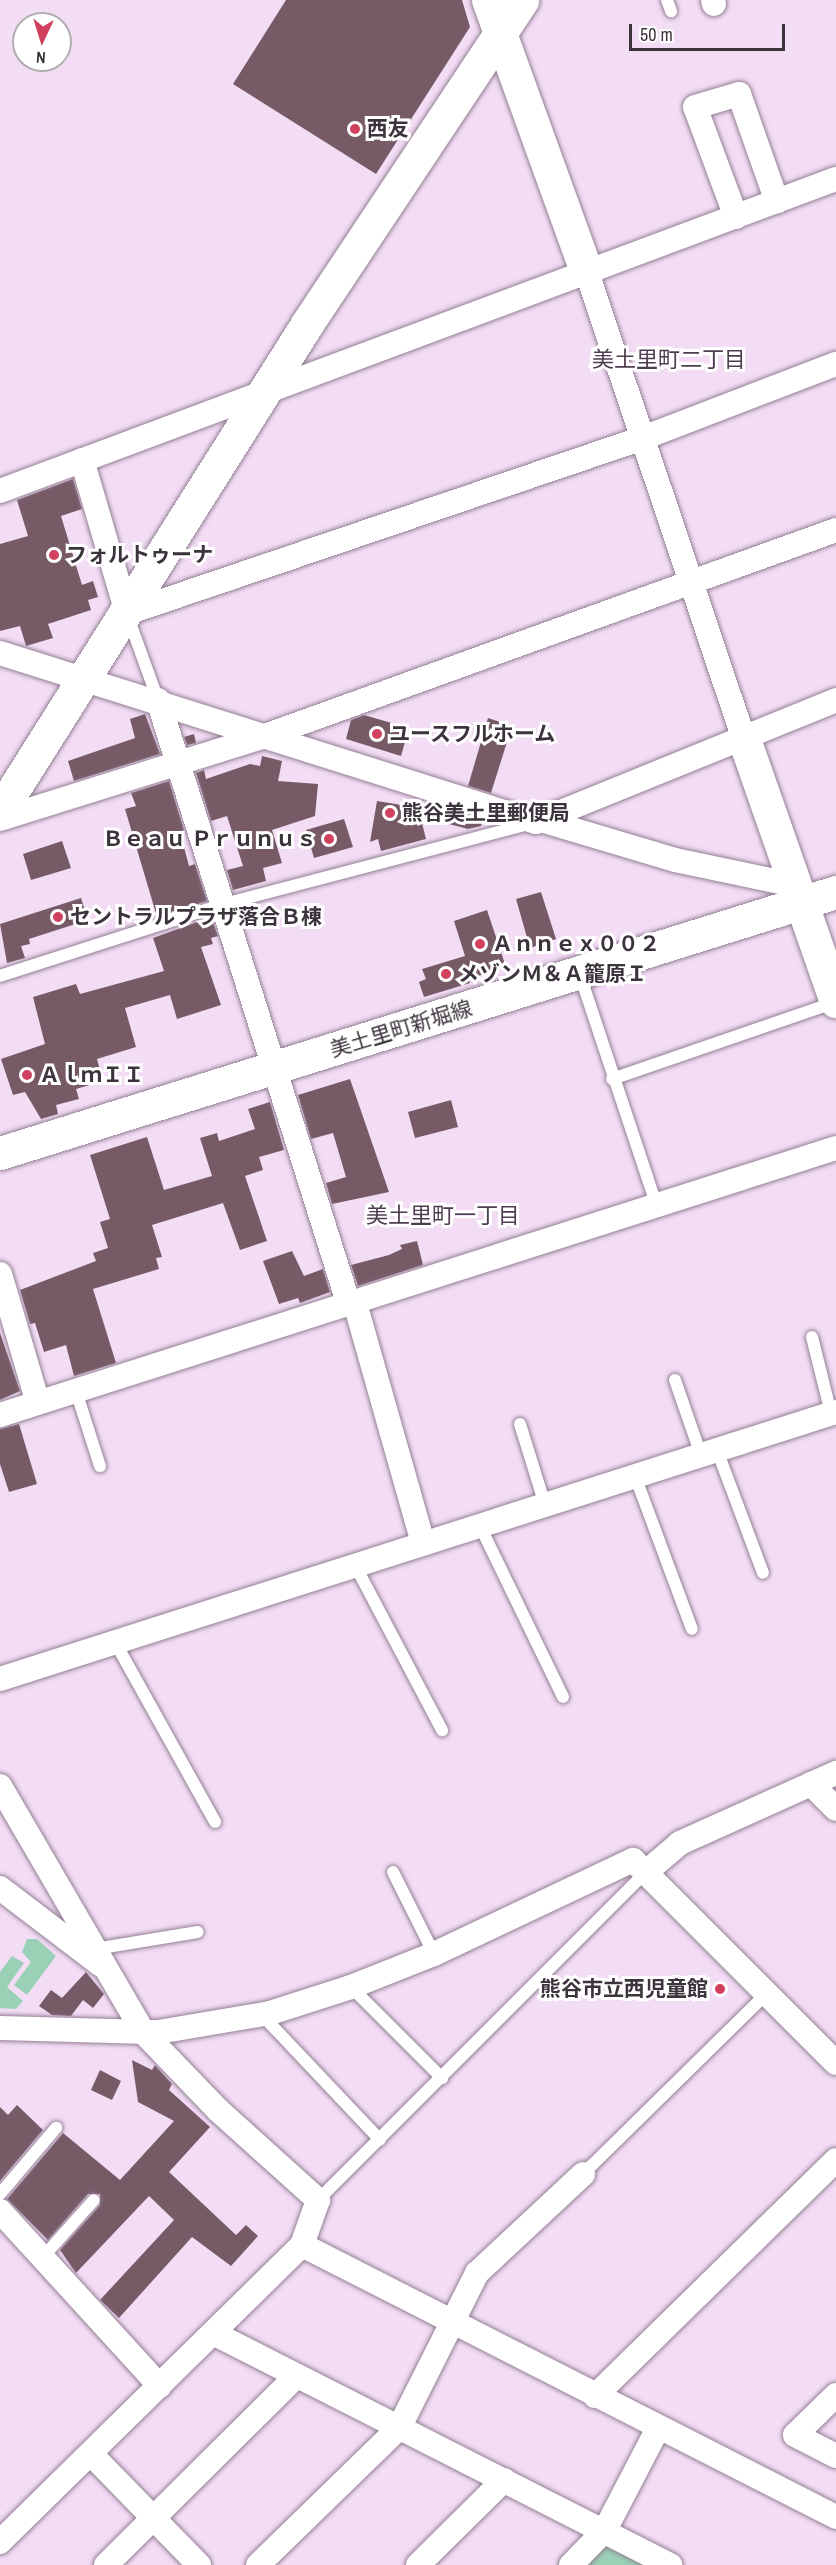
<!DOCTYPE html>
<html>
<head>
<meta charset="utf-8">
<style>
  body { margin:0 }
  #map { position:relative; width:836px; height:2565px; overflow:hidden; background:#f3ddf5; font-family:"Archivo Narrow","Noto Sans JP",sans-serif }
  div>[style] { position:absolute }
  .green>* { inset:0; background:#9ad0b5 }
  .building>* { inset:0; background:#765b66 }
  .roads { filter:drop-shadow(0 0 2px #937f95) drop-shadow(0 0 2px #937f95) }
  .lane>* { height:12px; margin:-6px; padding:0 6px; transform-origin:6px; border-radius:6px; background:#fff }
  .street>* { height:24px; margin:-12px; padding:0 12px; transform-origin:12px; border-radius:12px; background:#fff }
  .secondary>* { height:33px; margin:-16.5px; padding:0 16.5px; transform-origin:16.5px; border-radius:16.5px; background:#fff }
  .dots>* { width:16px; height:16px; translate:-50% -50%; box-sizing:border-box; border:3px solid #fff; border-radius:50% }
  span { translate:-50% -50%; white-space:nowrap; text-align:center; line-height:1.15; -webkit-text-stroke:6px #fff; paint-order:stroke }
  .poi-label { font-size:21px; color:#3c343d; font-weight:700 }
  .left { translate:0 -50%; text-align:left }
  .right { translate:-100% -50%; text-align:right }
  .street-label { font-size:21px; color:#3c343d }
  .neighbourhood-label { font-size:22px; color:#4e3d50 }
  .north { position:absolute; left:12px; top:12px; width:60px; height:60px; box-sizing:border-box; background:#fff; border:2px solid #b1aeb1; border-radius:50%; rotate:184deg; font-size:16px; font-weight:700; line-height:24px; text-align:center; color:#3c343d }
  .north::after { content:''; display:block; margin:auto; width:21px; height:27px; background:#d1415d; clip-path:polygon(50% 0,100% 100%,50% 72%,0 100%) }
  .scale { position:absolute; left:629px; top:24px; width:156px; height:27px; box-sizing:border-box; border:3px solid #3c343d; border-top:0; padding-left:8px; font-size:18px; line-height:21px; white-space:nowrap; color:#3c343d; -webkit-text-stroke:4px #fff; paint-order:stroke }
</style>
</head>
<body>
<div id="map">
  <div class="green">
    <i style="clip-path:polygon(27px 1939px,37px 1939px,56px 1956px,27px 1995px,14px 1985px,31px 1962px,22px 1952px)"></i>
    <i style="clip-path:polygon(12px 1956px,24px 1963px,7px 1987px,23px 2001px,16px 2009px,0 2008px,0 1972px)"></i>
    <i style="clip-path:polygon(609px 2543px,651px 2565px,583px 2565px)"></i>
  </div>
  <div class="building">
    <i style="clip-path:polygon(286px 0,462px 0,470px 27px,376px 174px,233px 84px)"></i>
    <i style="clip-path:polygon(73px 479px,82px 509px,61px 516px,82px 585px,93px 581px,98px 597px,88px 600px,91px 610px,48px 624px,53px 638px,26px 646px,20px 626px,0 631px,0 544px,28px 536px,17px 500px)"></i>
    <i style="clip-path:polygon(145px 714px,160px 754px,74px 781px,68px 761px,135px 738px,130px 719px)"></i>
    <i style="clip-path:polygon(364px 715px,409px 728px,401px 756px,346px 739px,351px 720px)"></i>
    <i style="clip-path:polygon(488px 718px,512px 726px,491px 793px,468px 786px)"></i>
    <i style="clip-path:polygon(194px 734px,196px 743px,187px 745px,184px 737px)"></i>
    <i style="clip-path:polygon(262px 756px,282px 761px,278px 781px,318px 784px,315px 816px,272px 830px,282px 863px,263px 868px,266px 881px,233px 890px,227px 870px,243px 866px,227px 816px,211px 821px,196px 773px,204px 770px,206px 779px,250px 764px,260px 766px)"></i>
    <i style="clip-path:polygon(169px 781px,184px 830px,180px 832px,189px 866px,195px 864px,207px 901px,157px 917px,125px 809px,136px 806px,131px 793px)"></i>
    <i style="clip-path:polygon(377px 801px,408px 806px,407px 817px,421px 819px,426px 839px,381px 851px,378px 839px,370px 842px)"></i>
    <i style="clip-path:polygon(453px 811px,483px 820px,481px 826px,468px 829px,449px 824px)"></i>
    <i style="clip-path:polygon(344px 819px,353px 847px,314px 858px,306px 830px)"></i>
    <i style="clip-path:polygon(62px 841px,71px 868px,31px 880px,23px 854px)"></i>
    <i style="clip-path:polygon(541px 892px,556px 939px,530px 948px,516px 899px)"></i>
    <i style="clip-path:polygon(81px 898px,88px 920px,29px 939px,30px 944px,21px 946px,25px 958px,7px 963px,0 924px)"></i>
    <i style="clip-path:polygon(487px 910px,506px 967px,469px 979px,470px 983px,424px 997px,419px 982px,426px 979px,422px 969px,465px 956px,454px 921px)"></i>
    <i style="clip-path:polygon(211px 917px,218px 936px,211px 938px,213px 944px,201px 947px,221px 1005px,177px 1019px,170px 995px,125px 1008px,136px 1047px,97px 1059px,103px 1081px,76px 1089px,79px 1099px,56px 1105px,58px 1114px,41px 1119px,25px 1092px,13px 1095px,1px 1059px,45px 1044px,33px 997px,76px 984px,80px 994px,164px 971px,153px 938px)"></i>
    <i style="clip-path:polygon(350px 1079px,389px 1192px,332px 1204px,326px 1183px,346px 1177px,333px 1133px,311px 1139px,298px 1095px)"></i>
    <i style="clip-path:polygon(451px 1100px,458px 1127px,415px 1138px,408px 1112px)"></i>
    <i style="clip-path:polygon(270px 1102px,284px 1150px,259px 1157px,263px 1170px,245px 1176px,267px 1241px,240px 1250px,223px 1203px,152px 1225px,162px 1257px,156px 1258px,159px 1269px,93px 1289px,116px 1363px,74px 1376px,66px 1345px,44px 1352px,35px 1323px,30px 1324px,20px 1290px,96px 1261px,93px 1253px,108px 1248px,100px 1222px,110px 1219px,90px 1155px,147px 1137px,164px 1190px,212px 1176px,200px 1138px,217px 1133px,219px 1141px,255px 1129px,248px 1109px)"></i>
    <i style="clip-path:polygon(417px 1241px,423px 1265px,358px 1286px,351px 1265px,389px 1255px,402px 1249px,400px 1245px)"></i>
    <i style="clip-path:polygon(292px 1251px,304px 1276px,323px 1269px,330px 1292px,300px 1303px,298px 1298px,279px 1304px,263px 1261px)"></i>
    <i style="clip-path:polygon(0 1333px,20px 1391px,0 1400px)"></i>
    <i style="clip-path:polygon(19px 1424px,37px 1484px,9px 1492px,0 1464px,0 1429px)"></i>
    <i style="clip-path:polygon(86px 1972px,104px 1994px,93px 2008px,83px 2000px,71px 2016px,52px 2015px,39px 2006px,51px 1990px,62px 1998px)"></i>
    <i style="clip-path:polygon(132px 2060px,152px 2070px,155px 2065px,172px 2084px,169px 2090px,210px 2127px,169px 2172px,236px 2235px,246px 2225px,258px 2236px,231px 2266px,192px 2237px,119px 2318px,100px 2300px,174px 2220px,149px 2196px,76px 2273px,60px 2250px,100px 2205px,100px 2194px,88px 2194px,48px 2240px,7px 2199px,63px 2133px,120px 2180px,174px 2121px,138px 2102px)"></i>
    <i style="clip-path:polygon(100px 2070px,121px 2081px,112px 2100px,91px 2090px)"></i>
    <i style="clip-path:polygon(17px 2105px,43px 2130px,0 2181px,0 2107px,8px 2115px)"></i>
  </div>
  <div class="roads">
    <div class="lane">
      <i style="left:667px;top:0;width:12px;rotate:70deg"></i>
      <i style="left:128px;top:617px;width:88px;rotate:70.1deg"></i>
      <i style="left:580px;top:975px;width:243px;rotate:71.6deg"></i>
      <i style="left:0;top:976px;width:235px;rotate:-17.8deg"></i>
      <i style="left:224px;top:904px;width:315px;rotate:-14.7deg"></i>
      <i style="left:612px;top:1079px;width:236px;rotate:-19deg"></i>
      <i style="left:812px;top:1337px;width:78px;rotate:76deg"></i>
      <i style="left:675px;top:1380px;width:79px;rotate:70.9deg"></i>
      <i style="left:76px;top:1391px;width:79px;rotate:72.3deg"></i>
      <i style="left:520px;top:1424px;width:85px;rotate:72.8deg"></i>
      <i style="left:717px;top:1450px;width:131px;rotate:69.5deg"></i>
      <i style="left:635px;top:1476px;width:163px;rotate:69.6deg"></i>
      <i style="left:480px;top:1526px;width:190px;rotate:64.1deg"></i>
      <i style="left:355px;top:1565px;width:187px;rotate:62.2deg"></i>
      <i style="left:115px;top:1642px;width:206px;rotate:60.9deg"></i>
      <i style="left:393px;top:1872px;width:92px;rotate:63.4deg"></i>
      <i style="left:95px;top:1949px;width:104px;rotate:-9.4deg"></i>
      <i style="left:351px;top:1987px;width:129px;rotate:45deg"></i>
      <i style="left:261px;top:2014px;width:173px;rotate:46.6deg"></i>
      <i style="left:583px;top:2174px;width:257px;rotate:-44.5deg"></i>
      <i style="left:0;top:2194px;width:87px;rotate:-49.7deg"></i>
      <i style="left:318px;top:2200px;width:462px;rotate:-45deg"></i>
      <i style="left:43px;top:2257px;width:76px;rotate:-48.2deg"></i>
    </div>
    <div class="street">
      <i style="left:713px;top:0;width:4px;rotate:76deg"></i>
      <i style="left:736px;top:217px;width:117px;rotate:-110.4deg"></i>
      <i style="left:695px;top:107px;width:46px;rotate:-16.5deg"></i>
      <i style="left:739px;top:94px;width:114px;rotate:70.6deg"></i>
      <i style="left:587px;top:273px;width:492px;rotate:71.4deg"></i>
      <i style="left:82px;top:460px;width:159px;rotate:73.6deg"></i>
      <i style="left:127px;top:613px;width:545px;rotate:-18.73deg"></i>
      <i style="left:643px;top:438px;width:207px;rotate:-21deg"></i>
      <i style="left:0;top:491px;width:892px;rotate:-20.47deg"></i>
      <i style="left:0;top:653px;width:562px;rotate:17.5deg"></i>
      <i style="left:536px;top:822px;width:324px;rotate:-22.1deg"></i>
      <i style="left:158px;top:700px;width:634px;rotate:72.48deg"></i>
      <i style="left:0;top:819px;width:275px;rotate:-17.4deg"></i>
      <i style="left:262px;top:737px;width:610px;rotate:-19.83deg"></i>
      <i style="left:541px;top:820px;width:140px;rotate:16.6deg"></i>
      <i style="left:675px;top:860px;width:123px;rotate:11.8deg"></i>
      <i style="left:0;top:1274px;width:134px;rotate:73.6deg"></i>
      <i style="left:355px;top:1303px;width:250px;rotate:74.2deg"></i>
      <i style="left:0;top:1415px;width:878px;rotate:-17.71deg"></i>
      <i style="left:0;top:1679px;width:878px;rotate:-17.71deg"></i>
      <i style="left:811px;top:1784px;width:35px;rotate:45deg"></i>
      <i style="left:0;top:1786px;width:285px;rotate:59.8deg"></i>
      <i style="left:143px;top:2032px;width:108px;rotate:46.1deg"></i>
      <i style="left:218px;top:2110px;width:135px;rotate:42deg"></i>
      <i style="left:318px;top:2200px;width:48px;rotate:109.6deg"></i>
      <i style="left:302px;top:2245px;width:424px;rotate:135.5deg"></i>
      <i style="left:645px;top:1873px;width:46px;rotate:-40.6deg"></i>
      <i style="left:680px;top:1843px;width:171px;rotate:-24.2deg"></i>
      <i style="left:0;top:1888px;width:127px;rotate:37.3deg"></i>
      <i style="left:0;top:2028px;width:158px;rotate:1.5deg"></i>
      <i style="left:158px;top:2032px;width:114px;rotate:-9.6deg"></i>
      <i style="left:270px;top:2013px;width:85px;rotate:-17.8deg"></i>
      <i style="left:351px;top:1987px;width:89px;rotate:-21.7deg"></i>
      <i style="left:434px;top:1954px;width:220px;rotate:-25.3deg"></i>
      <i style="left:633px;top:1860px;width:287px;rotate:45deg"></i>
      <i style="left:0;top:2211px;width:237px;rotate:47.6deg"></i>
      <i style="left:302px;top:2245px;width:599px;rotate:26.99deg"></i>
      <i style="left:213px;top:2333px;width:513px;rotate:26.92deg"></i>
      <i style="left:836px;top:2395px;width:57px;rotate:135.7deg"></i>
      <i style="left:795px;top:2435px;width:46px;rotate:27.1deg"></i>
      <i style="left:595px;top:2396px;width:337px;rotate:-44.4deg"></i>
      <i style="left:91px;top:2454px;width:155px;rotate:45.8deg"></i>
      <i style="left:106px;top:2565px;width:268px;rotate:-44.8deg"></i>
      <i style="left:258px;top:2565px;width:197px;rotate:-44.2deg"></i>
      <i style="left:399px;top:2428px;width:174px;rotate:-63.3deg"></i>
      <i style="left:477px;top:2273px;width:145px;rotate:-43deg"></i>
      <i style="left:418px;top:2565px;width:121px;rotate:-44.7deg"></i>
      <i style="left:571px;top:2565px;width:49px;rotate:-45.8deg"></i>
      <i style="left:605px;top:2530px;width:115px;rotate:-62.5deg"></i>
    </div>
    <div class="secondary">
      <i style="left:488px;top:0;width:290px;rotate:70.1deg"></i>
      <i style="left:744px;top:739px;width:278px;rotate:70.7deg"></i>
      <i style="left:0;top:811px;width:576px;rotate:-57.77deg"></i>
      <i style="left:307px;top:324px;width:389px;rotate:-56.4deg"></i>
      <i style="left:0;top:1153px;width:876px;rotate:-17.34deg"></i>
    </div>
  </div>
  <div class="dots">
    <i style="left:355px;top:129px;background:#d1415d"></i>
    <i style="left:54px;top:555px;background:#d1415d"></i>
    <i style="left:377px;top:734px;background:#d1415d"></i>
    <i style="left:390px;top:813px;background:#d1415d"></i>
    <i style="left:329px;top:839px;background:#d1415d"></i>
    <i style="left:58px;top:917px;background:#d1415d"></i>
    <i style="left:480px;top:944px;background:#d1415d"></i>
    <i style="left:446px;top:974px;background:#d1415d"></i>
    <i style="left:27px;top:1075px;background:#d1415d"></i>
    <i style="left:720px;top:1989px;background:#d1415d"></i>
  </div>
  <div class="poi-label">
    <span class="left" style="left:367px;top:129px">西友</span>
    <span class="left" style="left:66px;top:555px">フォルトゥーナ</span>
    <span class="left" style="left:389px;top:734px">ユースフルホーム</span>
    <span class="left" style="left:402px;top:813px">熊谷美土里郵便局</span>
    <span class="right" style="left:317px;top:839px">Ｂｅａｕ Ｐｒｕｎｕｓ</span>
    <span class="left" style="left:70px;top:917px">セントラルプラザ落合Ｂ棟</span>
    <span class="left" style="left:492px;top:944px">Ａｎｎｅｘ００２</span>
    <span class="left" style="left:458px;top:974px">メゾンＭ＆Ａ籠原Ｉ</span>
    <span class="left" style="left:39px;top:1075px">ＡｌｍＩＩ</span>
    <span class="right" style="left:708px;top:1989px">熊谷市立西児童館</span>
  </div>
  <div class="street-label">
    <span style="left:401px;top:1029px;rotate:-17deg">美土里町新堀線</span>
  </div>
  <div class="neighbourhood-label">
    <span style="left:669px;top:360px">美土里町二丁目</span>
    <span style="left:443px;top:1216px">美土里町一丁目</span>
  </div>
  <div class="north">N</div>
  <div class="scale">50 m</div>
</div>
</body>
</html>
